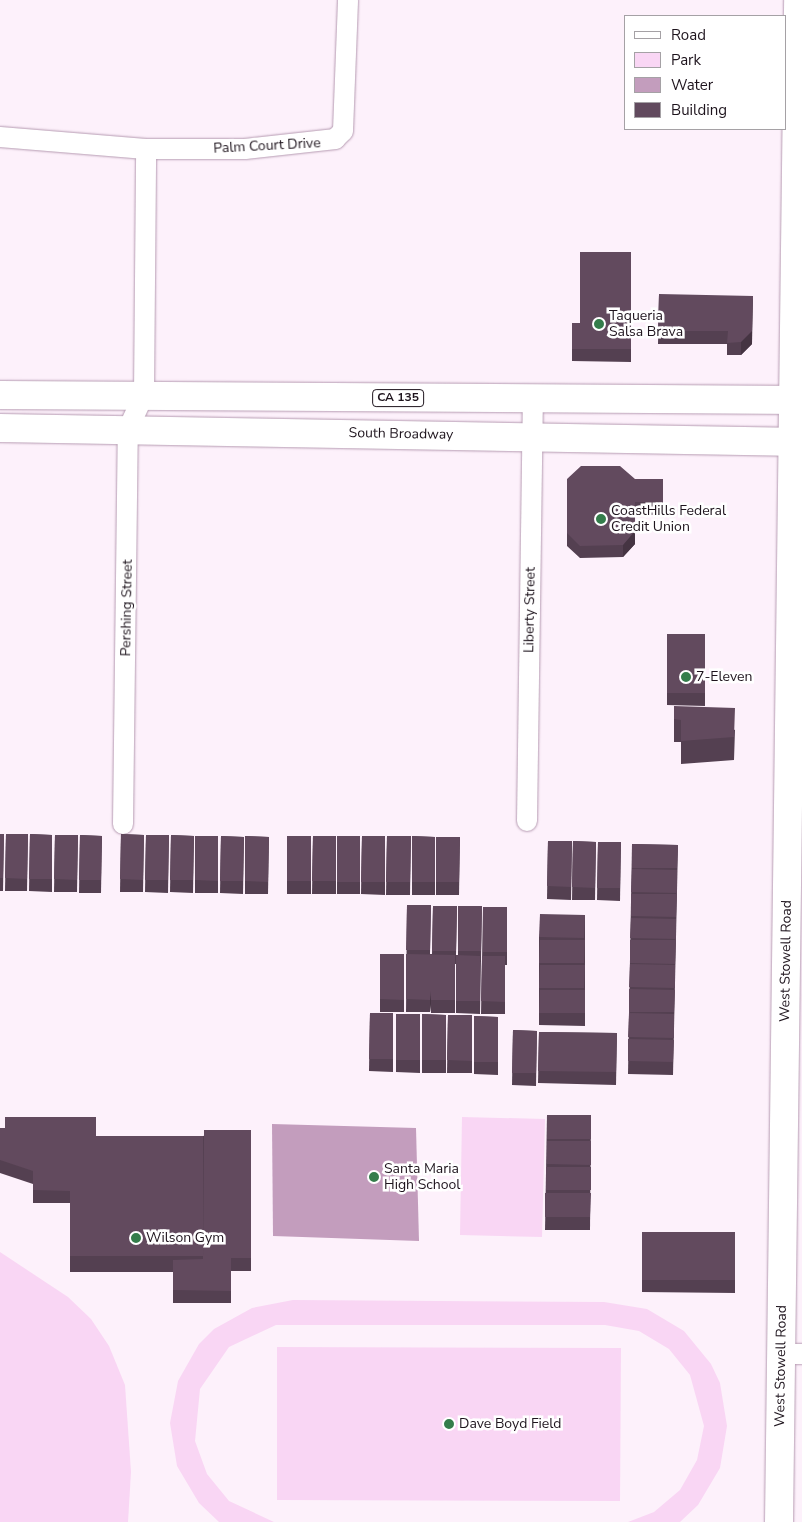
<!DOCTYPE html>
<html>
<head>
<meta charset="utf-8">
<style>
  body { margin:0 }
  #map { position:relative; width:802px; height:1522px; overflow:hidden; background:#fdf1fb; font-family:"Nunito Sans",sans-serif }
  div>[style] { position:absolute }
  .green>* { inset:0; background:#f9d6f4 }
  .water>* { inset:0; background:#c39dbd }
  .roads { filter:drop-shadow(0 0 1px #b69bb2) drop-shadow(0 0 1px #b69bb2) }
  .street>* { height:20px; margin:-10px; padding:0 10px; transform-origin:10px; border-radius:10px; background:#fff }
  .secondary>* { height:28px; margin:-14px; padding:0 14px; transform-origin:14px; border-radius:14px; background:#fff }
  .primary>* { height:28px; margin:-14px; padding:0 14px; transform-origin:14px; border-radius:14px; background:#fff }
  .wall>* { inset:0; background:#544051 }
  .shaded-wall>* { inset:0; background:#453442 }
  .building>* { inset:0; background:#624a5e }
  .dots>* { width:14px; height:14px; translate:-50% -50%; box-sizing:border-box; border:2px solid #fff; border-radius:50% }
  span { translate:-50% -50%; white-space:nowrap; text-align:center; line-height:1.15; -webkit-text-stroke:5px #fff; paint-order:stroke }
  .shield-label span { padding:1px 4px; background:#fff; border:1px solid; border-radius:4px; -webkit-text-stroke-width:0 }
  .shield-label { font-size:12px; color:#1e141d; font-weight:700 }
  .street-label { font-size:14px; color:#1e141d }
  .poi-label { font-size:14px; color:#1e141d }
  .left { translate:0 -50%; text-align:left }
  .legend { position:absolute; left:624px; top:15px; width:162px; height:115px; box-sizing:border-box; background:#fff; border:1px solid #a5a1a5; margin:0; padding:6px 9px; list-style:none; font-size:15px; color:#1e141d }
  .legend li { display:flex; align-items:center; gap:10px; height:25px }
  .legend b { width:25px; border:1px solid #a5a1a5 }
</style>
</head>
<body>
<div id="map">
  <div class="green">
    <i style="clip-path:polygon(462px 1117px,545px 1119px,542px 1237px,460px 1235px)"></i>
    <i style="clip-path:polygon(0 1252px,68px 1297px,91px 1319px,109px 1346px,125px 1385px,131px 1472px,128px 1522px,0 1522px)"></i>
    <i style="clip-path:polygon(293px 1300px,604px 1302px,647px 1309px,684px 1331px,711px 1364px,720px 1383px,727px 1426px,720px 1468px,698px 1505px,680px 1522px,628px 1522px,654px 1512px,680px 1490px,697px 1460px,704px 1426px,690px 1375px,669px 1349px,639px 1331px,605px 1325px,276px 1325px,229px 1347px,200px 1389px,195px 1441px,207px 1474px,229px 1501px,274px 1522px,219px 1522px,199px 1503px,177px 1466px,170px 1423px,178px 1381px,199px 1344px,214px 1329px,252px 1308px)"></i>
    <i style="clip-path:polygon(277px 1347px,621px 1348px,620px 1501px,277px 1500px)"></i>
  </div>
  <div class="water">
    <i style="clip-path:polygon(272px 1124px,416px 1128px,419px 1241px,273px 1236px)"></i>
  </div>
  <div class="roads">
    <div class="street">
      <i style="left:0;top:137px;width:146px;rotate:4.7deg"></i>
      <i style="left:146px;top:149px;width:99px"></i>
      <i style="left:245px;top:149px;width:91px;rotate:-6.3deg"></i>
      <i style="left:335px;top:139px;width:11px;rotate:-45deg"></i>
      <i style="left:343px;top:131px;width:131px;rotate:-87.8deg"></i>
      <i style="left:527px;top:821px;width:422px;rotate:-89.2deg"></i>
      <i style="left:123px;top:824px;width:395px;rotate:-89.3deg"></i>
      <i style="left:128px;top:429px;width:38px;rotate:-65deg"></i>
      <i style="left:144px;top:395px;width:246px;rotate:-89.5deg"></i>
      <i style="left:781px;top:1354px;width:21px"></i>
    </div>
    <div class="secondary">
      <i style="left:779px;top:1522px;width:1522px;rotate:-89.28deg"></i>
    </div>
    <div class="primary">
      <i style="left:0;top:395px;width:802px;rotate:0.36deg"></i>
      <i style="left:0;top:428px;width:802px;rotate:1deg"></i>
    </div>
  </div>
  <div class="wall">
    <i style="clip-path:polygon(631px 252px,631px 362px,572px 361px,572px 323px,580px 323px)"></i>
    <i style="clip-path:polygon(659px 294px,752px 344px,741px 355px,727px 355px,727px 344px,658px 344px)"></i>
    <i style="clip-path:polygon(567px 479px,663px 479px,663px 515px,635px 515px,635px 544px,623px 557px,580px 558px,567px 546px)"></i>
    <i style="clip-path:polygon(667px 634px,705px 634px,705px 706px,667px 705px)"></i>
    <i style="clip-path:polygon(674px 706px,735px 730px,734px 760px,681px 764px,681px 742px,674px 742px)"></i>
    <i style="clip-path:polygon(0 834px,4px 834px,3px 891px,0 891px)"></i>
    <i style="clip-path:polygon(6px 834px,28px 834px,27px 891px,5px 891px)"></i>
    <i style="clip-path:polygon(30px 834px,52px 835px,52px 892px,29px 891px)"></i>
    <i style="clip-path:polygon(121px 834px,144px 835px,143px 892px,120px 892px)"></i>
    <i style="clip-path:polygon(55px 835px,78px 835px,77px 892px,54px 892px)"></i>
    <i style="clip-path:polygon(80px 835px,102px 836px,101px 893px,79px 893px)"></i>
    <i style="clip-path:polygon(146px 835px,169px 835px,168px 893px,145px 892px)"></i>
    <i style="clip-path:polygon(171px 835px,194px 836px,193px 893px,170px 892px)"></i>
    <i style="clip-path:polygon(195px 836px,218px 836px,218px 893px,195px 893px)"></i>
    <i style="clip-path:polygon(221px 836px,244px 837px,243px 894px,220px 893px)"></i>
    <i style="clip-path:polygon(245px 836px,269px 837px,268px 894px,245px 894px)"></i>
    <i style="clip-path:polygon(287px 836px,311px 836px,311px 894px,287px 894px)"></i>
    <i style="clip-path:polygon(313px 836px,336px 836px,336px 894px,312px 894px)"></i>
    <i style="clip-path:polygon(337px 836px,360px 836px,360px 894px,337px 894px)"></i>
    <i style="clip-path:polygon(362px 836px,385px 836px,385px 895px,361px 894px)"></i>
    <i style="clip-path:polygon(387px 836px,411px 836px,410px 895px,386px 895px)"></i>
    <i style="clip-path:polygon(412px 836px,435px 837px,435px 895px,412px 895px)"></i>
    <i style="clip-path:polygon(436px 837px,460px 837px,459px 895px,436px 895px)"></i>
    <i style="clip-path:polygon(548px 841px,572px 841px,571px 900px,547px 899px)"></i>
    <i style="clip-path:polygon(573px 841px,596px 842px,595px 900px,572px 900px)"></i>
    <i style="clip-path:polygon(598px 842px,621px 842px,620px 901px,597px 900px)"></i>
    <i style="clip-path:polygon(632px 844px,678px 845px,673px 1075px,628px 1074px)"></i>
    <i style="clip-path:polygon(407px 905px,431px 905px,430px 954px,432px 954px,433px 906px,457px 906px,456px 955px,458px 955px,458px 906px,482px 906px,480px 1014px,456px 1013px,456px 964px,455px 964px,455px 1013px,431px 1013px,431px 1004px,430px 1012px,406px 1012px)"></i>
    <i style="clip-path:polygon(483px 907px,507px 907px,507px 965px,505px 965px,505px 1014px,481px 1014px)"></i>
    <i style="clip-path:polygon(585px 915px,585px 1026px,539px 1025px,539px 937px)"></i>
    <i style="clip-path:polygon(380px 954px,404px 954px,404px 1012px,380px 1012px)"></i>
    <i style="clip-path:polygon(370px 1013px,393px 1013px,393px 1072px,369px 1071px)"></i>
    <i style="clip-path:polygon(396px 1014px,420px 1014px,420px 1073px,396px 1072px)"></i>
    <i style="clip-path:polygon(422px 1014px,446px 1015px,446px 1073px,422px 1073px)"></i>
    <i style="clip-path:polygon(448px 1015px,472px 1015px,472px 1073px,447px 1073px)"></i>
    <i style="clip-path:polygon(474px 1016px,498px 1017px,498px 1075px,474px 1074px)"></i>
    <i style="clip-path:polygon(513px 1030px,537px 1031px,536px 1086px,512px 1085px)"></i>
    <i style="clip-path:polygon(539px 1032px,617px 1033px,616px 1085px,538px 1083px)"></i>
    <i style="clip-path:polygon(547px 1115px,591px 1115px,590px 1230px,545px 1230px)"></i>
    <i style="clip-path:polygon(0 1128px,96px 1136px,203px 1136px,251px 1130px,251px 1271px,231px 1271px,231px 1303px,173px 1303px,173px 1272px,70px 1272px,70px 1203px,33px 1203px,33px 1184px,0 1173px)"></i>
    <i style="clip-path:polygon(642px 1232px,735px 1232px,735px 1293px,642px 1292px)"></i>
  </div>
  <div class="shaded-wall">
    <i style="clip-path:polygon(753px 296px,752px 344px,741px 355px,741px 342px)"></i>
    <i style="clip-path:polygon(635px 502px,635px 544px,623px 557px,623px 545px)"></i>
    <i style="clip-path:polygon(431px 991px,431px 1003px,430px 1012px,430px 1000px)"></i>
  </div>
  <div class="building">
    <i style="clip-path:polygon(580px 252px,631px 252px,631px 349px,572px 349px,572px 323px,580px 323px)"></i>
    <i style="clip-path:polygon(659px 294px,753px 296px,752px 331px,741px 342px,727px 343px,728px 331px,658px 331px)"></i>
    <i style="clip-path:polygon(581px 466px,620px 466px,635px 479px,663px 479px,663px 502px,635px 502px,635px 531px,623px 545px,580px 546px,567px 533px,567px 479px)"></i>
    <i style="clip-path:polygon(667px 634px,705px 634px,705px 693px,667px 693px)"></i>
    <i style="clip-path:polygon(674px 706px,735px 708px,734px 737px,681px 741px,681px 720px,674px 719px)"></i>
    <i style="clip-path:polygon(0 834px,4px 834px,3px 878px,0 878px)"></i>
    <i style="clip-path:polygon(6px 834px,28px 834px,27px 879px,5px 878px)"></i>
    <i style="clip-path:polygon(30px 834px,52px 835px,52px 879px,29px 879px)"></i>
    <i style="clip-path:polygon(121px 834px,144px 835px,143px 880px,120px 879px)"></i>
    <i style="clip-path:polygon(55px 835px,78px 835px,77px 880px,54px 879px)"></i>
    <i style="clip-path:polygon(80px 835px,102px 836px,101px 880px,79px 880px)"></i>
    <i style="clip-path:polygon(146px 835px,169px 835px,168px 880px,145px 880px)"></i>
    <i style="clip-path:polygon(171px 835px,194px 836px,193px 880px,170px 880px)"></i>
    <i style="clip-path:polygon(195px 836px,218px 836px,218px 881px,195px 880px)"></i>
    <i style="clip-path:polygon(221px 836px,244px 837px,243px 881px,220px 881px)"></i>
    <i style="clip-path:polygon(245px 836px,269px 837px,268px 882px,245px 881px)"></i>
    <i style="clip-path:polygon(287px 836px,311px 836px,311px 881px,287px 881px)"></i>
    <i style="clip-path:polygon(313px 836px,336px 836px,336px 881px,312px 881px)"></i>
    <i style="clip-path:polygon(337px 836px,360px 836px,360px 882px,337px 882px)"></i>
    <i style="clip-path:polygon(362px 836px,385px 836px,385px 882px,361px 882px)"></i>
    <i style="clip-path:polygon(387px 836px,411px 836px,410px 882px,386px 882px)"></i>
    <i style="clip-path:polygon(412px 836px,435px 837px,435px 882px,412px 882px)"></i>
    <i style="clip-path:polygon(436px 837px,460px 837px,459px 882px,436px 882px)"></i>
    <i style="clip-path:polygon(548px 841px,572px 841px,571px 887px,547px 886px)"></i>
    <i style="clip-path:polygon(573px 841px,596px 842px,595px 888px,572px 887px)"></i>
    <i style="clip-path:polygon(598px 842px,621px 842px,620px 888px,597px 888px)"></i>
    <i style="clip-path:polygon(632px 844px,678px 845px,677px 868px,632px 868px)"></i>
    <i style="clip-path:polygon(632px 869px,677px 870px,677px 893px,631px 892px)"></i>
    <i style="clip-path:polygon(631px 894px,677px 894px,676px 917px,631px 916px)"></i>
    <i style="clip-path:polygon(407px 905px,431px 905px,430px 950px,406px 950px)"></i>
    <i style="clip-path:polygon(433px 906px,457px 906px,456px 951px,432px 951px)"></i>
    <i style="clip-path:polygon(458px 906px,482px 906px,481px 951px,458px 951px)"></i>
    <i style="clip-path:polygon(483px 907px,507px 907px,507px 952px,483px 952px)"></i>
    <i style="clip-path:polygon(540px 914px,585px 915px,584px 938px,539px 937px)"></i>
    <i style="clip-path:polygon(631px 918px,676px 919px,676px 939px,630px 938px)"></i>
    <i style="clip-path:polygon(540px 940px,585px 940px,584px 963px,539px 963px)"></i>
    <i style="clip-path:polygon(630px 940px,676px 940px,675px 964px,630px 963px)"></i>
    <i style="clip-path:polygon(380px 954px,404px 954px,404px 1000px,380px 999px)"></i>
    <i style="clip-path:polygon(406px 954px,455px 955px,455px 1000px,431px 1000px,431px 991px,430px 1000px,406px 999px)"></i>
    <i style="clip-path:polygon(456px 955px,480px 956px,480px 1001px,456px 1001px)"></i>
    <i style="clip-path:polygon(482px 956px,505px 956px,505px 1002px,481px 1001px)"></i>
    <i style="clip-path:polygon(630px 964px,675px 965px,675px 988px,629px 987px)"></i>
    <i style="clip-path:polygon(540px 965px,585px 965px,584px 988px,539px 988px)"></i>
    <i style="clip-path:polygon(629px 989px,675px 990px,674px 1012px,629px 1012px)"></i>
    <i style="clip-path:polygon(540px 990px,585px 990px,585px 1013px,539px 1013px)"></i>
    <i style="clip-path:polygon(370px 1013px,393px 1013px,393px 1059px,369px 1059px)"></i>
    <i style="clip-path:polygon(629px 1013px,674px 1014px,674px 1038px,628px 1037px)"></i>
    <i style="clip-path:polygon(396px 1014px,420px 1014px,420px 1060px,396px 1060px)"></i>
    <i style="clip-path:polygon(422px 1014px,446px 1015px,446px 1060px,422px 1060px)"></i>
    <i style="clip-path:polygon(448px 1015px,472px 1015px,472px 1061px,447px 1060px)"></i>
    <i style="clip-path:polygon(474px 1016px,498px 1017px,498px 1062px,474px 1062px)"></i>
    <i style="clip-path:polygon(513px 1030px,537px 1031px,536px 1073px,512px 1073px)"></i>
    <i style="clip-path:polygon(539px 1032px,617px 1033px,616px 1072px,538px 1071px)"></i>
    <i style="clip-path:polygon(628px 1039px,674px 1040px,673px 1062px,628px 1061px)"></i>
    <i style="clip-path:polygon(547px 1115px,591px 1115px,591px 1139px,547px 1139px)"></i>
    <i style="clip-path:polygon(5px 1117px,96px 1117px,96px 1136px,70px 1136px,70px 1191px,33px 1190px,33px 1171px,0 1160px,0 1128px,5px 1128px)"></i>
    <i style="clip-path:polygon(204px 1130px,251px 1130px,251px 1258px,231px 1258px,231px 1291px,173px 1290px,173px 1260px,203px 1259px)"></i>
    <i style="clip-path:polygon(70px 1136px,203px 1136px,203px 1256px,70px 1256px)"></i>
    <i style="clip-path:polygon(547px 1141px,591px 1141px,591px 1165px,547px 1164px)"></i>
    <i style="clip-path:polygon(546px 1167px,591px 1167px,591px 1190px,546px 1190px)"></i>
    <i style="clip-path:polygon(545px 1193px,591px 1193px,590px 1217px,545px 1217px)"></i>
    <i style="clip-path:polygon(642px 1232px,735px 1232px,735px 1280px,642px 1280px)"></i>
  </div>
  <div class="dots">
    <i style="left:599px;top:324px;background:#347d4b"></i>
    <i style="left:601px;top:519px;background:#347d4b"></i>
    <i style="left:686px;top:677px;background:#347d4b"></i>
    <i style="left:374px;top:1177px;background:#347d4b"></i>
    <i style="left:136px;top:1238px;background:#347d4b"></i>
    <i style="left:449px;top:1424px;background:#347d4b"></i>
  </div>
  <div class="shield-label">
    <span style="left:398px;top:398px">CA 135</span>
  </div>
  <div class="street-label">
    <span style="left:267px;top:146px;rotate:-3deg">Palm Court Drive</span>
    <span style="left:401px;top:434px;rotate:1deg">South Broadway</span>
    <span style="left:127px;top:608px;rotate:-89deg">Pershing Street</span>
    <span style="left:530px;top:610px;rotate:-89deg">Liberty Street</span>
    <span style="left:786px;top:961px;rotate:-89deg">West Stowell Road</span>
    <span style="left:781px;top:1366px;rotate:-89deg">West Stowell Road</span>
  </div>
  <div class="poi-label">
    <span class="left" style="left:609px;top:324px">Taqueria<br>Salsa Brava</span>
    <span class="left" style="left:611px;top:519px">CoastHills Federal<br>Credit Union</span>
    <span class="left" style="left:696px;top:677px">7-Eleven</span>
    <span class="left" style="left:384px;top:1177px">Santa Maria<br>High School</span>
    <span class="left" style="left:146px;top:1238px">Wilson Gym</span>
    <span class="left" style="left:459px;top:1424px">Dave Boyd Field</span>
  </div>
  <ul class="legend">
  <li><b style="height:6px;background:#fff"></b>Road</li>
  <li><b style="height:14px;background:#f9d6f4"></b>Park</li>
  <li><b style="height:14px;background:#c39dbd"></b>Water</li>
  <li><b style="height:14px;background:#624a5e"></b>Building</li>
  </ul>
</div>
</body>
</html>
